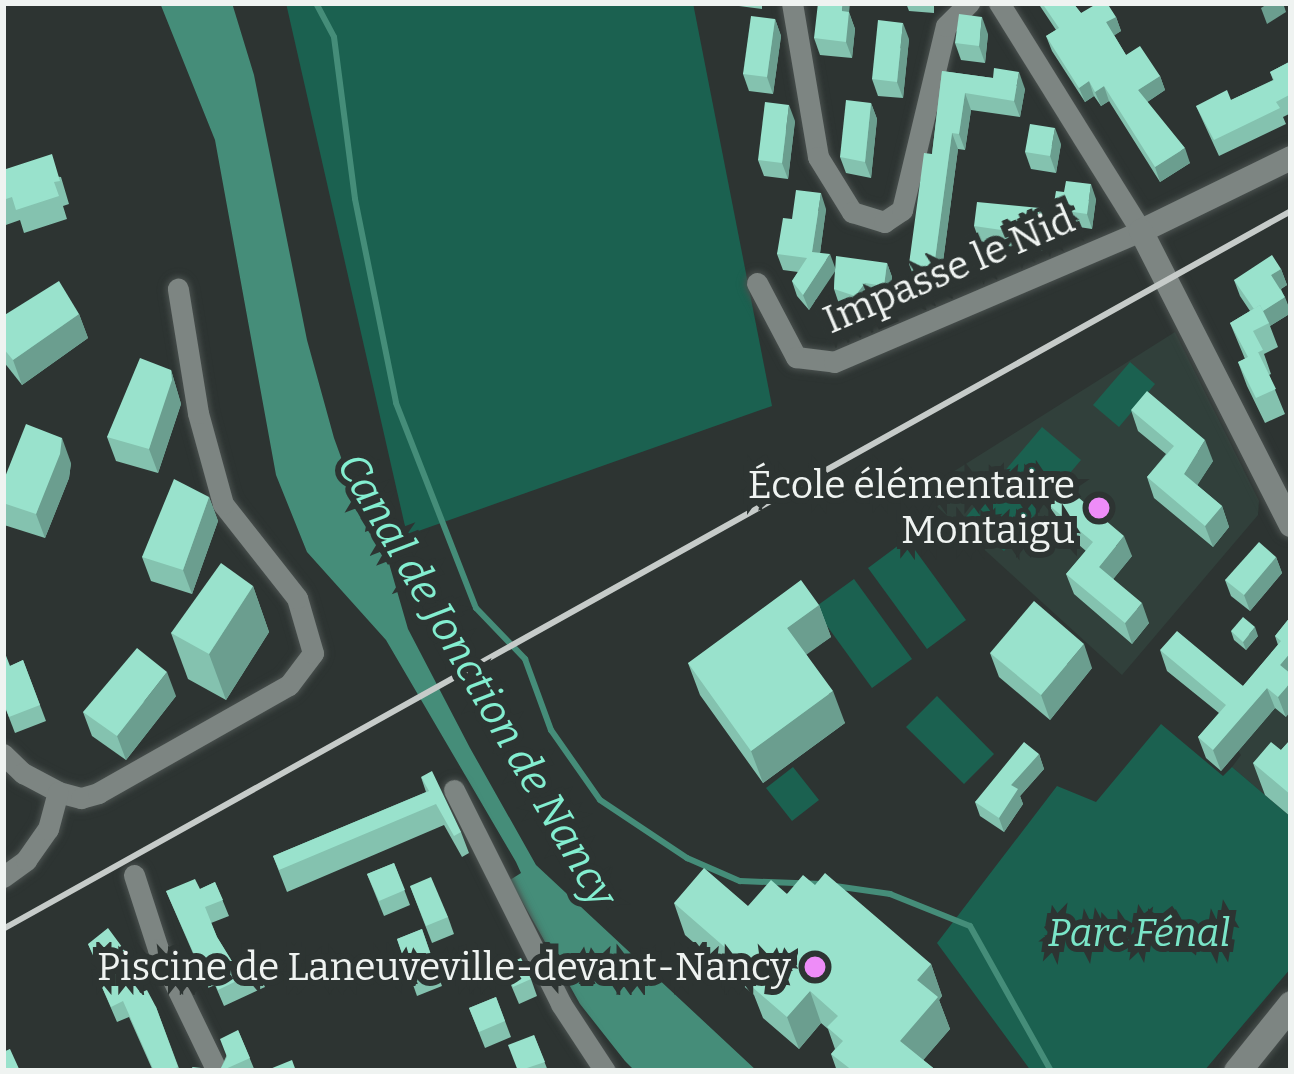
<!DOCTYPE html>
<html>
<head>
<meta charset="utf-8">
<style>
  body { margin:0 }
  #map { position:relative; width:1294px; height:1074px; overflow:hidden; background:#2d3432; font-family:Bitter,serif }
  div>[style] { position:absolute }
  .built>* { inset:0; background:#31403b }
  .green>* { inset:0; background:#1b6150 }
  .water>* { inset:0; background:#458d79 }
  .stream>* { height:6px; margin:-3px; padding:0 3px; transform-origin:3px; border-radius:3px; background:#458d79 }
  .roads { filter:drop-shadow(0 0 3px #49504e) drop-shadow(0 0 3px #49504e) }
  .minor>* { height:21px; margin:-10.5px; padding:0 10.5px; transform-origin:10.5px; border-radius:10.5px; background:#7d8582 }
  .tertiary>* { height:24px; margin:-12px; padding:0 12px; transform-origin:12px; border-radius:12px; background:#7d8582 }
  .secondary>* { height:27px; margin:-13.5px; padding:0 13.5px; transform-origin:13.5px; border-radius:13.5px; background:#7d8582 }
  .rail>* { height:6px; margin:-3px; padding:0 3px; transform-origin:3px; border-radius:3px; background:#c6cbc9 }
  .wall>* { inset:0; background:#84c2af }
  .shaded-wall>* { inset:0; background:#6b9e8f }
  .building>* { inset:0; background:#99e2cc }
  .dots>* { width:33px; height:33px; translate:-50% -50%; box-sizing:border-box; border:6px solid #2d3432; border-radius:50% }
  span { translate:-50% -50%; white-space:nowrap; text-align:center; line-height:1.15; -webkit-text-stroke:12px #2d3432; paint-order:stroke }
  .street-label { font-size:39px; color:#eff3f1 }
  .poi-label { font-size:39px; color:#eff3f1 }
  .right { translate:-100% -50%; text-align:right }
  .park-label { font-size:39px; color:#7ae5c8; font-style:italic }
  .water-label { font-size:42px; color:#83eed0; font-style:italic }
  .frame { position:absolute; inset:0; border:6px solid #eff3f1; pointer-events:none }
</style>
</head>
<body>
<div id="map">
  <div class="built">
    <i style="clip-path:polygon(1175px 332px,1259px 501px,1258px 515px,1122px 675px,921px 492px)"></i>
    <i style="clip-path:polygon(1291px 689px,1291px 817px,1232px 767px,1241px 755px,1238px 751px)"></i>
  </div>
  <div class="green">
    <i style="clip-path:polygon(286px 3px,693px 3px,772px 406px,407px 535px)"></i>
    <i style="clip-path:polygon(1130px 362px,1155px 384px,1119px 427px,1093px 405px)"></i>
    <i style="clip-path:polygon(1042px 427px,1081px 460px,1004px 551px,965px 518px)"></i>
    <i style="clip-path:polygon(907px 539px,966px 620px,927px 649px,868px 568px)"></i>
    <i style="clip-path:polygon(854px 579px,912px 659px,872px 688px,814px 608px)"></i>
    <i style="clip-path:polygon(937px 696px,994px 754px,964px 784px,906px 727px)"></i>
    <i style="clip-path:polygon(1161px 724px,1223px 776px,1232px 767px,1291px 817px,1291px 968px,1204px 1071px,1031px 1071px,937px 943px,1057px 786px,1096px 802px)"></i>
    <i style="clip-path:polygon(793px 767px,819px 800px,792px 821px,766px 788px)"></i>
  </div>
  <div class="water">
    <i style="clip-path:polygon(160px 3px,232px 3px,254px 75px,307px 340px,334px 438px,354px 493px,386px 553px,408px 629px,470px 748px,536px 865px,757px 1071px,635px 1071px,625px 1061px,580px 1004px,510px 880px,521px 873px,516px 862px,386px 640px,307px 552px,276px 475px,215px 140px)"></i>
  </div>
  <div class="stream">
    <i style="left:316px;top:3px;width:38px;rotate:62deg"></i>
    <i style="left:334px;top:37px;width:163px;rotate:82.6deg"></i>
    <i style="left:355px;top:199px;width:208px;rotate:78.6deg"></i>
    <i style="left:396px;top:403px;width:220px;rotate:68.7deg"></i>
    <i style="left:476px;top:608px;width:71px;rotate:46.1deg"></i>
    <i style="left:525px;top:659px;width:76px;rotate:69.9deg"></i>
    <i style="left:551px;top:730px;width:85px;rotate:55deg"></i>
    <i style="left:600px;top:800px;width:105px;rotate:33.7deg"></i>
    <i style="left:687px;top:858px;width:58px;rotate:23.5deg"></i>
    <i style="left:740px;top:881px;width:82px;rotate:2.1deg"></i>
    <i style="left:835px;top:886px;width:56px;rotate:8.3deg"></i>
    <i style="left:890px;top:894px;width:86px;rotate:21.8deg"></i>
    <i style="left:970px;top:926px;width:166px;rotate:60.8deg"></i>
  </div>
  <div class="roads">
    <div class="minor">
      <i style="left:792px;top:3px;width:156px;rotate:80.4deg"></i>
      <i style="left:818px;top:157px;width:65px;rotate:58.3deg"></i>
      <i style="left:852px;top:212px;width:34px;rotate:17deg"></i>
      <i style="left:884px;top:222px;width:22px;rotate:-34deg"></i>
      <i style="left:902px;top:210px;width:189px;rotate:-76.6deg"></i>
      <i style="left:946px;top:26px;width:33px;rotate:-45deg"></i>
      <i style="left:757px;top:283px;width:84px;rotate:62.2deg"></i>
      <i style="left:796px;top:357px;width:38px;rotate:7deg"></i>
      <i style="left:834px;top:362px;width:334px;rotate:-23.1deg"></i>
      <i style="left:1141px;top:231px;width:269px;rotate:-121.9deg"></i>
      <i style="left:3px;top:754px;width:28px;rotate:44deg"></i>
      <i style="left:23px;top:773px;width:40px;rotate:28deg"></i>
      <i style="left:58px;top:792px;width:24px;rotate:15deg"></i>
      <i style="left:81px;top:798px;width:18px;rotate:-16deg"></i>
      <i style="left:98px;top:793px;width:219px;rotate:-29.5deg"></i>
      <i style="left:289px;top:685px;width:40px;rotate:-53deg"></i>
      <i style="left:313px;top:653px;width:57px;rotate:-106.2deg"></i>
      <i style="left:297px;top:598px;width:120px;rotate:-128.2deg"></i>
      <i style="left:223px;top:504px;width:94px;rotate:-105.4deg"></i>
      <i style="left:198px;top:413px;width:126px;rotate:-99.2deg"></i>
      <i style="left:454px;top:790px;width:239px;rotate:63.4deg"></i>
      <i style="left:561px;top:1004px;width:80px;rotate:56.7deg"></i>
      <i style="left:134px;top:875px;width:78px;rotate:72deg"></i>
      <i style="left:158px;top:949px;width:136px;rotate:64.2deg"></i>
      <i style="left:3px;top:877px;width:29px;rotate:-36deg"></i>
      <i style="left:26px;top:860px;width:38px;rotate:-55deg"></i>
      <i style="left:48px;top:829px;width:38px;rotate:-75deg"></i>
    </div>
    <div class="tertiary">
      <i style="left:1291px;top:158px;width:167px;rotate:154deg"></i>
      <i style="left:1141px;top:231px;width:330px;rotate:63deg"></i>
    </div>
    <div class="secondary">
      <i style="left:1237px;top:1071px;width:86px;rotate:-51.1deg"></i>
    </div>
  </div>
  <div class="rail">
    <i style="left:3px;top:929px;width:1475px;rotate:-29.14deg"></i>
  </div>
  <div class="wall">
    <i style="clip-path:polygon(738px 3px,762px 3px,762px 9px,739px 6px)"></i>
    <i style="clip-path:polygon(906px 3px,934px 3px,934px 13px,909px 11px)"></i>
    <i style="clip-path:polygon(1038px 3px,1073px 3px,1081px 13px,1116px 17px,1121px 31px,1114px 35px,1126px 55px,1160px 76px,1165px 90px,1147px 102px,1190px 163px,1160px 182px,1109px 101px,1101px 106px,1094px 96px,1085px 102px,1052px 51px,1046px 36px,1056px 30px)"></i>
    <i style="clip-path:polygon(849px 12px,855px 29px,852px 58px,820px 55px,814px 38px)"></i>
    <i style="clip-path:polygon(775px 19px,781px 36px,773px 94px,749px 91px,743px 74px)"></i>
    <i style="clip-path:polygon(988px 34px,985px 63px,961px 60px,955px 43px)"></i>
    <i style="clip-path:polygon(909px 39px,903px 98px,878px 96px,872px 79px)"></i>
    <i style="clip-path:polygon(1291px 61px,1291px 113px,1283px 117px,1286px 124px,1219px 156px,1196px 106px,1231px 100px,1273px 80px,1270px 72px)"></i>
    <i style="clip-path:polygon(942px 71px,993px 78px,1025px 89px,1020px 117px,971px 110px,965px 150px,958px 149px,940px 284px,915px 280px,909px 264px,932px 154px)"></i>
    <i style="clip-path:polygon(871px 103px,877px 119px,871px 178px,846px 173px,840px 157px)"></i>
    <i style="clip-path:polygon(795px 121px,788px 179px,764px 176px,758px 160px)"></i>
    <i style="clip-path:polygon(1061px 144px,1056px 173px,1031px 169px,1025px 152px)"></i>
    <i style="clip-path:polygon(3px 170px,61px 177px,69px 204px,63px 206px,67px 219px,24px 233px,20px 220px,3px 226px)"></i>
    <i style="clip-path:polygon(1096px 199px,1092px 229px,1059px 224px,1053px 209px)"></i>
    <i style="clip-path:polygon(826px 209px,820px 253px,835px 269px,887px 263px,892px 277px,889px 300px,870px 298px,860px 311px,839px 304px,834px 289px,835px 270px,809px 310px,797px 296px,792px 281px,798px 272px,783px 270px,777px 254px,792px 219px)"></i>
    <i style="clip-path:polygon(1046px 225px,1042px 251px,980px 243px,974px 226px)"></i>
    <i style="clip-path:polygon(1281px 269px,1287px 285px,1281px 289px,1291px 313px,1270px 326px,1278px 347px,1264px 354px,1271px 374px,1269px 375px,1285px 414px,1265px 423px,1247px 386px,1238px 362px,1245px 359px,1230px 323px,1250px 311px,1240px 296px,1234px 280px)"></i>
    <i style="clip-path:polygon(79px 314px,88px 338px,22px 385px,3px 361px,3px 316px)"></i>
    <i style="clip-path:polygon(171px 370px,181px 404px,158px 473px,116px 461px,107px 437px)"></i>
    <i style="clip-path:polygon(1131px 410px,1213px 461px,1197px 485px,1222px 506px,1229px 527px,1213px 547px,1154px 498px,1147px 477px,1166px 454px,1138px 431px)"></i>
    <i style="clip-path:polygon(71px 463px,69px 478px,45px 538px,4px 525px,3px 482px)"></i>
    <i style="clip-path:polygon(209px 497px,218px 521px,192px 594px,151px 581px,142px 557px)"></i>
    <i style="clip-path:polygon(1050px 506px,1132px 556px,1113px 579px,1149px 623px,1132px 644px,1074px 594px,1066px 574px,1086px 551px,1058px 527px)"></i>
    <i style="clip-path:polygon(1276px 557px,1282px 573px,1250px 611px,1231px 596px,1225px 580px)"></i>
    <i style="clip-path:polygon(253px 586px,269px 632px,226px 700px,188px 679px,171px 633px)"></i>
    <i style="clip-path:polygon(819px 605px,831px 637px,806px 654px,845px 723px,763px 783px,700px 695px,688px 663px)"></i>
    <i style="clip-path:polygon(1291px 616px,1286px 717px,1275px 708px,1221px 771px,1206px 758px,1198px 737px,1219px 713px,1167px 671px,1160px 650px,1243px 686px,1278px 645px,1275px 636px)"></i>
    <i style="clip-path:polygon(1231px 631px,1258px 636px,1246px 650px,1234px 640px)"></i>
    <i style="clip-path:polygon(990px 653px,1092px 668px,1050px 720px,999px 677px)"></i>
    <i style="clip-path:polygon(23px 660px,46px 721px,15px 733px,3px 702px,10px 666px)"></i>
    <i style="clip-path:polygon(176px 696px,126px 760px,92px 736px,83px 712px)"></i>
    <i style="clip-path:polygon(1291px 739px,1291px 817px,1265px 795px,1253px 763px,1281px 750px)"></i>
    <i style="clip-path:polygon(1039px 754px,1044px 769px,1020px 796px,1023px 804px,1004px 832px,980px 816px,975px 802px)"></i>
    <i style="clip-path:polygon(421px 777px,461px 832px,469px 853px,462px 857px,444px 825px,287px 892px,273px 856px,426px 792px)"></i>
    <i style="clip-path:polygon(394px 863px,410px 905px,384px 916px,367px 874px)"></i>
    <i style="clip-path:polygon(215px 882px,229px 916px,211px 923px,217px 937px,233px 963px,252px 955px,265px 987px,224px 1006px,215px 985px,208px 988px,166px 891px,200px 889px)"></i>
    <i style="clip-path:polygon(815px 885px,931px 964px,942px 996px,939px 1000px,950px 1029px,923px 1060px,937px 1071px,837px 1071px,831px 1054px,835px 1049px,828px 1029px,821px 1023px,799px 1049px,763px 1018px,754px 995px,685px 935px,674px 903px,748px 906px)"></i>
    <i style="clip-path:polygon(410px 886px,448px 917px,454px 934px,432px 943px)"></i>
    <i style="clip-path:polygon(422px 929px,442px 986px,417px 996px,397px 939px)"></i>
    <i style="clip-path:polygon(88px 944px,125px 951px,131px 967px,128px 968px,140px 993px,156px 1007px,180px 1071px,153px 1071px,129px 1017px,117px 1022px,98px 978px,102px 976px)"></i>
    <i style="clip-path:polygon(503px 966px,531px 979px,537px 996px,519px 1004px)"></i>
    <i style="clip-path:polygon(496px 997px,511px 1037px,485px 1048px,469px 1008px)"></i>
    <i style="clip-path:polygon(238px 1030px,255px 1071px,194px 1071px,220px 1070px)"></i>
    <i style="clip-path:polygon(534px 1035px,548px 1071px,517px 1071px)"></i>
  </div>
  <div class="shaded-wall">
    <i style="clip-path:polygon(843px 3px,850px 3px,849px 13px,855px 29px,852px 58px,846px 42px,842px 11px)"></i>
    <i style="clip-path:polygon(1269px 3px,1283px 3px,1286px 12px,1267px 24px,1261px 8px)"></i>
    <i style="clip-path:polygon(982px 17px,988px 34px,985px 63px,979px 46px)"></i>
    <i style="clip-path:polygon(1116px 17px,1121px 31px,1112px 37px,1106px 22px)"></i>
    <i style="clip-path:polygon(775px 19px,781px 36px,773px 94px,767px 77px)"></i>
    <i style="clip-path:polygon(903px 23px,909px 39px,903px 98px,897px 82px)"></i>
    <i style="clip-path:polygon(1019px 72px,1025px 89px,1020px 117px,1014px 101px)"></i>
    <i style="clip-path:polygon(1160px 76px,1165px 90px,1143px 105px,1138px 90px)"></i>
    <i style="clip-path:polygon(1089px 81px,1094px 96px,1085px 102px,1079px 88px)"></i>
    <i style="clip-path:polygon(1104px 86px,1109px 101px,1101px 106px,1095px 92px)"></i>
    <i style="clip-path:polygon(965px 93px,971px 110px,965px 150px,959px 134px)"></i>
    <i style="clip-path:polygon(871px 103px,877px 119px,871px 178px,865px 162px)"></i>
    <i style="clip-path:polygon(789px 105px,795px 121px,788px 179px,782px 163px)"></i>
    <i style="clip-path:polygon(1055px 128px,1061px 144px,1056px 173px,1050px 156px)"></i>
    <i style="clip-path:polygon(952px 133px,958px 149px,940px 284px,934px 267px)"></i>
    <i style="clip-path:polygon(1185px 148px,1190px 163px,1160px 182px,1155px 167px)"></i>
    <i style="clip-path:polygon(1091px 184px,1096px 199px,1092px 229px,1087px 214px)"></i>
    <i style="clip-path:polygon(821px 193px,826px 209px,818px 268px,812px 252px)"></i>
    <i style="clip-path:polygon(1040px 208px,1046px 225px,1042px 251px,1036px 235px)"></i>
    <i style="clip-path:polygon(830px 254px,836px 270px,809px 310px,803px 295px)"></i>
    <i style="clip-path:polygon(887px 263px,892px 277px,889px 300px,884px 286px)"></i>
    <i style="clip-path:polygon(1281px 269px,1287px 285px,1277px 291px,1271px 275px)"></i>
    <i style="clip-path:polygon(865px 283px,870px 298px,860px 311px,855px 296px)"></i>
    <i style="clip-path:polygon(1285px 297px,1291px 313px,1270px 326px,1269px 323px,1258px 314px)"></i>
    <i style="clip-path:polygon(79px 314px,88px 338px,22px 385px,13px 360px)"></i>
    <i style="clip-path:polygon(171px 370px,181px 404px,158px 473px,149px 449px)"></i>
    <i style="clip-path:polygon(62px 438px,71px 463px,69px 478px,45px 538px,36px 514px)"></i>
    <i style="clip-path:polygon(1205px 440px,1213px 461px,1191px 495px,1184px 474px)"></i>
    <i style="clip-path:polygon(209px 497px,218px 521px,192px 594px,183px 570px)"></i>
    <i style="clip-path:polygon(1222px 506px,1229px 527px,1213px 547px,1205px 526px)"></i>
    <i style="clip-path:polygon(1124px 536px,1132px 556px,1106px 588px,1099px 567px)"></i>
    <i style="clip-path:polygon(1276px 557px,1282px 573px,1250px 611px,1244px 595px)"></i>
    <i style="clip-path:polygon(253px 586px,269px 632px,226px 700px,209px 654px)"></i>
    <i style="clip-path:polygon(1142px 603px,1149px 623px,1132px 644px,1125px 623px)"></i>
    <i style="clip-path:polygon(819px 605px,831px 637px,799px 660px,787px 628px)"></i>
    <i style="clip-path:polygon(1255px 627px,1258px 636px,1246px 650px,1243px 642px)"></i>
    <i style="clip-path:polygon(1084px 644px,1092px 668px,1050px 720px,1041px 695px)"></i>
    <i style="clip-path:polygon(1291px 652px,1291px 681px,1280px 665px)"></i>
    <i style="clip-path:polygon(167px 672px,176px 696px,126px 760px,117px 736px)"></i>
    <i style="clip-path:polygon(1291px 682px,1291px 711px,1286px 717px,1278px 697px)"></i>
    <i style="clip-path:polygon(1267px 688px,1275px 708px,1221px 771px,1213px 750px)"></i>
    <i style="clip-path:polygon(833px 691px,845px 723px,763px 783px,751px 751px)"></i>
    <i style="clip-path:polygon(1039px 754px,1044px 769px,1020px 796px,1023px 804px,1004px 832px,999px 818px,1011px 785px)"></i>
    <i style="clip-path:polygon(931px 964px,942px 996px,939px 1000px,950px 1029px,914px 1071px,900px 1041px,917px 980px)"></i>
    <i style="clip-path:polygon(810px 991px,821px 1023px,799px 1049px,787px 1017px)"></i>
  </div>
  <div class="building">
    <i style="clip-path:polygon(818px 3px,843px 3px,842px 11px,849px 12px,846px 42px,814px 38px)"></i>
    <i style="clip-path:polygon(1042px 3px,1073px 3px,1081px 13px,1098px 3px,1107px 3px,1116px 17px,1106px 22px,1126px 55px,1140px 46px,1160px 76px,1138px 90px,1185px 148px,1155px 167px,1104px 86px,1095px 92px,1089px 81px,1079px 88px,1046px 36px,1059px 28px)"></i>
    <i style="clip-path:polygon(959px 14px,982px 17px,979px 46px,955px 43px)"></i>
    <i style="clip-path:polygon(751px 16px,775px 19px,767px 77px,743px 74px)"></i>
    <i style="clip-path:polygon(878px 20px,903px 23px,897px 82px,872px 79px)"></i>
    <i style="clip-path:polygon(1291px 61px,1291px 94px,1276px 102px,1280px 108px,1214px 140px,1196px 106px,1227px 90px,1231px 100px,1274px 80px,1270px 72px)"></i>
    <i style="clip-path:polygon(994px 68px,1019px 72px,1014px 101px,965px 93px,959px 134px,952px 133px,934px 267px,909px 264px,924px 153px,932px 154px,942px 71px,993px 78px)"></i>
    <i style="clip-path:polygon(846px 100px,871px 103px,865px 162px,840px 157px)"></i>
    <i style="clip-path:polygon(765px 102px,789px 105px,782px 163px,758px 160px)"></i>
    <i style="clip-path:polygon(1030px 124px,1055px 128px,1050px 156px,1025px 152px)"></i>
    <i style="clip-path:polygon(52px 154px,60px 181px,54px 182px,59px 196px,16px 210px,12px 197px,3px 200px,3px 170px)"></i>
    <i style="clip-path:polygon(1066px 181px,1091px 184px,1087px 214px,1053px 209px,1056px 191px,1064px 192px)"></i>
    <i style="clip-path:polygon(796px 190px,821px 193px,812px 252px,830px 254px,803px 295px,792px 281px,807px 258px,777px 254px,783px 218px,792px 219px)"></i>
    <i style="clip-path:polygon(977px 202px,1040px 208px,1036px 235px,974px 226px)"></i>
    <i style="clip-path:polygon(1272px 255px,1281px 269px,1271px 275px,1285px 297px,1263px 311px,1260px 305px,1254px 309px,1234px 280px)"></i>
    <i style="clip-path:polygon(836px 256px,887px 263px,884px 286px,865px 283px,855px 296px,834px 289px)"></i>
    <i style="clip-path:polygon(59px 281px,79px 314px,13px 360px,3px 348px,3px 316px)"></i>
    <i style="clip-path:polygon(1260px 305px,1269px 323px,1253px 331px,1263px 350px,1250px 356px,1258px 352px,1276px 389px,1256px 398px,1238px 362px,1248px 357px,1230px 323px)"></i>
    <i style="clip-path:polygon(140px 358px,171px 370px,172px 380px,149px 449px,107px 437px)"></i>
    <i style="clip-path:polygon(1147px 391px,1205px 440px,1184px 474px,1222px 506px,1205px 526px,1147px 477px,1174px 446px,1131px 410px)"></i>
    <i style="clip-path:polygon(26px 424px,62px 438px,60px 454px,36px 514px,3px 503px,3px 482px)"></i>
    <i style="clip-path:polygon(174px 479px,209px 497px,183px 570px,142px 557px)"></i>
    <i style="clip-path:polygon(1066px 487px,1124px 536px,1099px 567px,1142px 603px,1125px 623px,1066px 574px,1093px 542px,1050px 506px)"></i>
    <i style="clip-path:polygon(1259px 542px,1276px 557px,1244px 595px,1225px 580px)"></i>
    <i style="clip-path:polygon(221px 563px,253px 586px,209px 654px,171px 633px)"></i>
    <i style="clip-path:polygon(801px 580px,819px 605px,787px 628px,833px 691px,751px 751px,688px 663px)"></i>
    <i style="clip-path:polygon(1034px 601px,1084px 644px,1041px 695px,990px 653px)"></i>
    <i style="clip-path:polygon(1291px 616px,1291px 652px,1280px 665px,1291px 674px,1291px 682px,1278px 697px,1267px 688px,1213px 750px,1198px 737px,1226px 705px,1160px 650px,1177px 631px,1243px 686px,1281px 641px,1275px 636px)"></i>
    <i style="clip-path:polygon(1243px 617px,1255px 627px,1243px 642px,1231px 631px)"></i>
    <i style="clip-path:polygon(3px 648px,10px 666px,23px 660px,40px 705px,9px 717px,3px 701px)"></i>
    <i style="clip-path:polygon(137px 648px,167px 672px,117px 736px,83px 712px)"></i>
    <i style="clip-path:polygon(1291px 739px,1291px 795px,1253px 763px,1271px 742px,1281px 750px)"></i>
    <i style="clip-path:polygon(1024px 742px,1039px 754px,1011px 785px,1018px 789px,999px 818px,975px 802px)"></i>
    <i style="clip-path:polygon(432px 771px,461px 832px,454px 836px,436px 804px,279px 870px,273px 856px,429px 791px,421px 777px)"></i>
    <i style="clip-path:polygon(394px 863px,405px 890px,379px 901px,367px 874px)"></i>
    <i style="clip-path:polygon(704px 868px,748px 906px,771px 880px,787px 894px,803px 875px,815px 885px,825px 873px,931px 964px,917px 980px,938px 997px,900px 1041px,937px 1071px,853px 1071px,831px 1054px,843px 1041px,827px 1027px,838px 1016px,810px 991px,787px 1017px,751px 986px,759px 977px,674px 903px)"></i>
    <i style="clip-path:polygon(431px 877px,448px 917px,426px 926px,410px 886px)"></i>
    <i style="clip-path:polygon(195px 879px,200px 889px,215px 882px,223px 900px,205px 907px,217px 937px,233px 963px,252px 955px,259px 970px,218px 990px,209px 969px,202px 972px,166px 891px)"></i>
    <i style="clip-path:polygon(108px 928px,125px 951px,121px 954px,140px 993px,147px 990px,156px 1007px,178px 1067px,168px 1071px,154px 1071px,123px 1001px,111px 1007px,98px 978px,103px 976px,88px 944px)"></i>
    <i style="clip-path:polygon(422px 929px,436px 970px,411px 980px,397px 939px)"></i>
    <i style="clip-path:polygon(521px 958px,531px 979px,513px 987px,503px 966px)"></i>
    <i style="clip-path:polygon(496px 997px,505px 1021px,479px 1032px,469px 1008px)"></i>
    <i style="clip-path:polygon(238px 1030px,250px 1058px,221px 1071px,194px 1071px,192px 1067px,220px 1070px,227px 1057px,220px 1039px)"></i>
    <i style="clip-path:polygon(534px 1035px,545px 1062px,518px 1071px,508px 1045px)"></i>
    <i style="clip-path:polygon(10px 1049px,20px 1071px,3px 1071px,3px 1052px)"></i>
    <i style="clip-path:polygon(292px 1060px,296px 1071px,265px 1071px)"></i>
  </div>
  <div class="dots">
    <i style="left:1099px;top:508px;background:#ee8cf8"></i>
    <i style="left:815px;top:967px;background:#ee8cf8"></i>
  </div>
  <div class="street-label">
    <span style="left:949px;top:270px;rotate:-23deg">Impasse le Nid</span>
  </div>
  <div class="poi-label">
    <span class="right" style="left:1075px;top:508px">École élémentaire<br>Montaigu</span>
    <span class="right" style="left:791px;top:967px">Piscine de Laneuveville-devant-Nancy</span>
  </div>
  <div class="park-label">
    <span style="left:1139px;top:933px">Parc Fénal</span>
  </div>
  <div class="water-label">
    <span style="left:477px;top:680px;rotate:60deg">Canal de Jonction de Nancy</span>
  </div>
  <div class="frame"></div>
</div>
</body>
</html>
